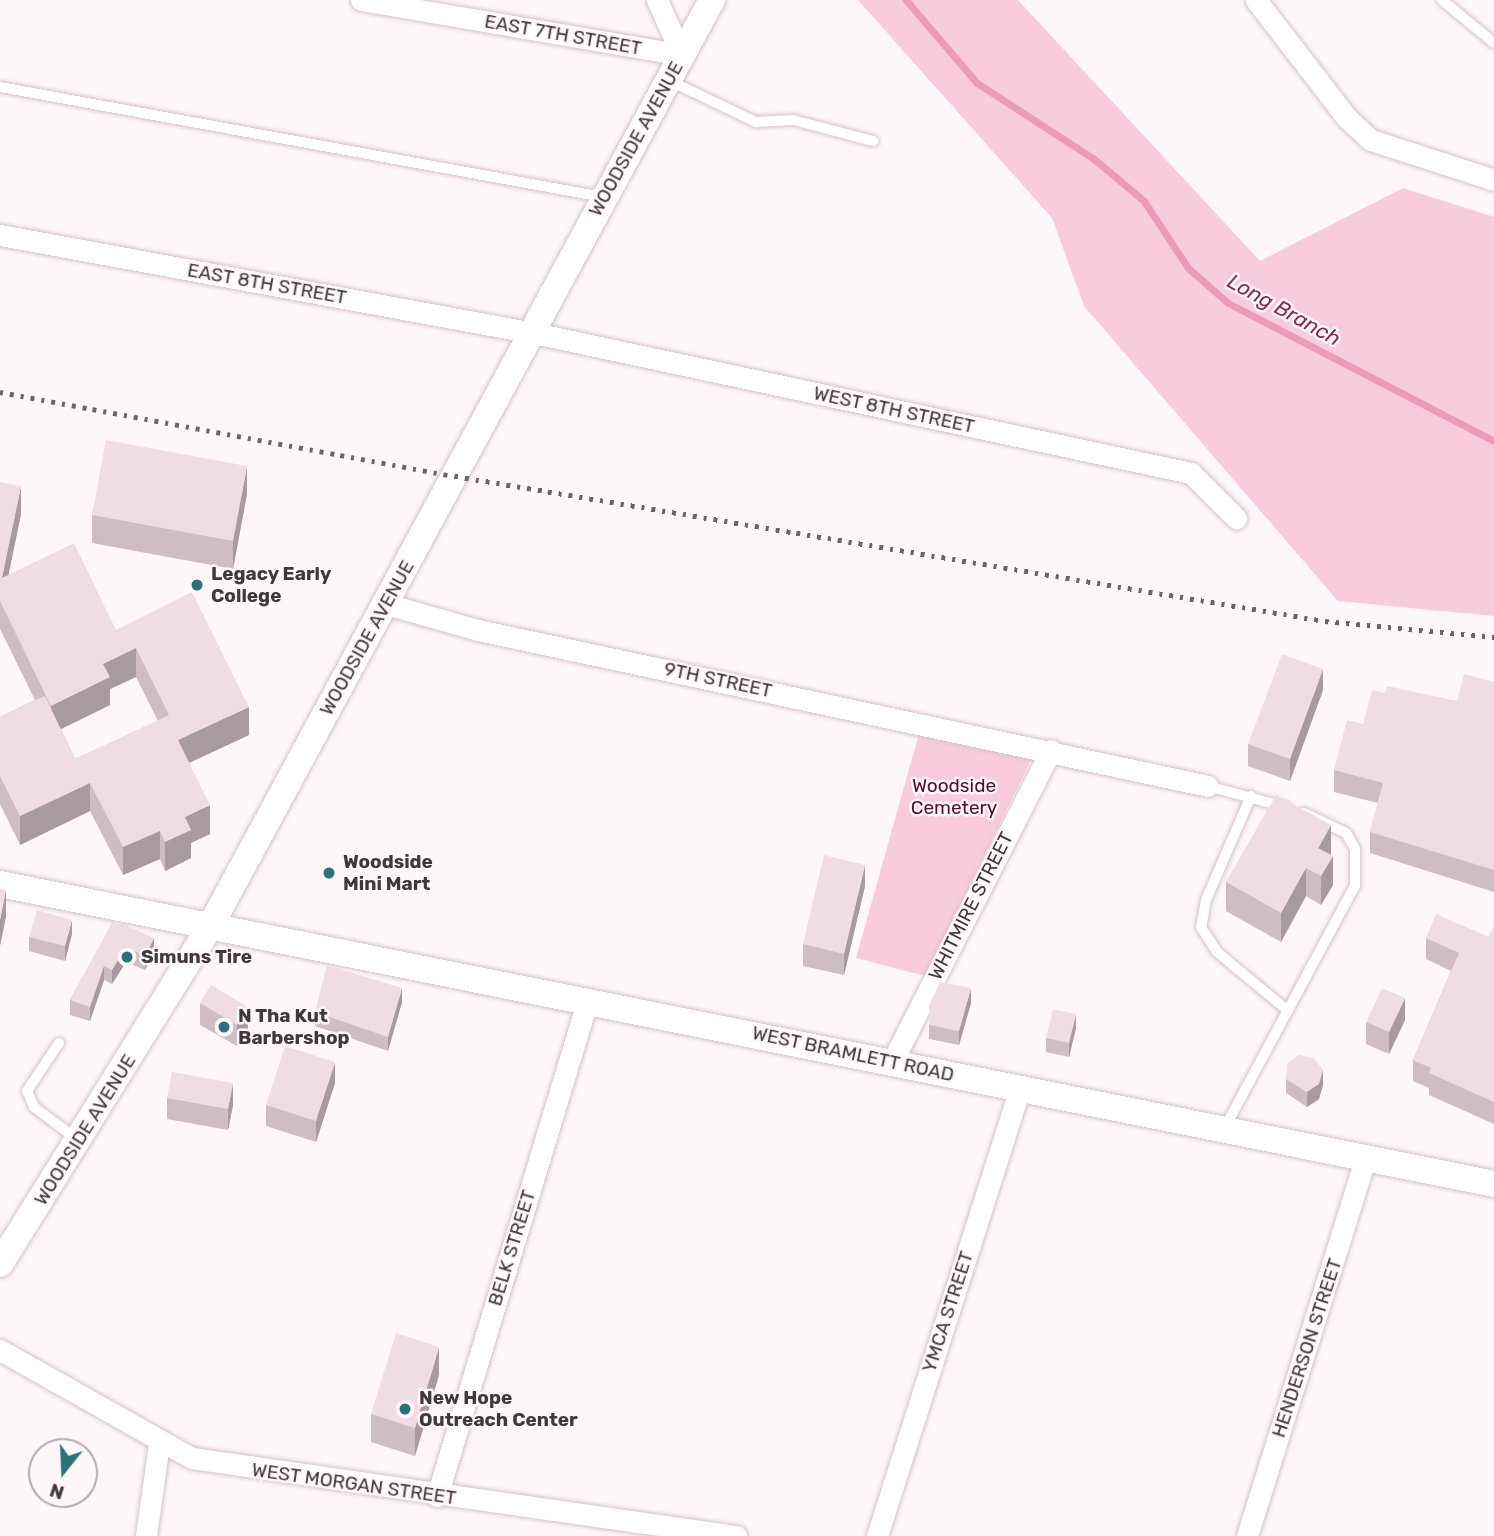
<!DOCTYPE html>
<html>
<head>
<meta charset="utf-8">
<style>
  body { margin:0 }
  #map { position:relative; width:1494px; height:1536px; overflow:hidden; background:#fef7f9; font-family:Rubik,sans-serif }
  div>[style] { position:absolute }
  .green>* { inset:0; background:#f8ccdc }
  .stream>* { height:7px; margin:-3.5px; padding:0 3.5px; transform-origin:3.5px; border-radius:3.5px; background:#eb9bba }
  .roads { filter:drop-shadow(0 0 2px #d5c3c9) drop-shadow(0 0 2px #d5c3c9) }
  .service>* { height:10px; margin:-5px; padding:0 5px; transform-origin:5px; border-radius:5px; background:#fff }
  .minor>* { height:21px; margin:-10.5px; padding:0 10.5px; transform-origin:10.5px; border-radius:10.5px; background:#fff }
  .tertiary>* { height:26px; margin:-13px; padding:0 13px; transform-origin:13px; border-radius:13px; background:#fff }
  .rail>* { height:5px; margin-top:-2.5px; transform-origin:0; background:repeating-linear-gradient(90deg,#6b6467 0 3.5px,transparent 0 10.5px) }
  .wall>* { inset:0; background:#cebec3 }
  .shaded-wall>* { inset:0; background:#a79b9f }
  .building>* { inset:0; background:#efdde3 }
  .dots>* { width:19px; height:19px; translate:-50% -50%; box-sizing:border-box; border:4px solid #fef7f9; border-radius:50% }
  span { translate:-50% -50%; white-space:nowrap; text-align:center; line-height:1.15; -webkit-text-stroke:5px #fef7f9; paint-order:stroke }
  .street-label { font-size:19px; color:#40393c }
  .poi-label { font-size:19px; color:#40393c; font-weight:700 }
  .left { translate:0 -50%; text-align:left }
  .park-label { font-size:19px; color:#540e31 }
  .water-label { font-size:21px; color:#872b56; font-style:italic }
  .north { position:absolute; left:28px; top:1438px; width:70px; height:70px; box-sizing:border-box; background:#fef7f9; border:2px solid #b2abad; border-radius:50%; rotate:198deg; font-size:19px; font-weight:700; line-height:28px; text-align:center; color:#40393c }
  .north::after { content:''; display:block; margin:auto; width:24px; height:32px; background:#29737a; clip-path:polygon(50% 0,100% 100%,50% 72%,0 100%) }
</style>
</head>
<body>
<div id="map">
  <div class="green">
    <i style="clip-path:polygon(858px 0,1018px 0,1260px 261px,1403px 188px,1494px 217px,1494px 616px,1338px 601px,1084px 306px,1052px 218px)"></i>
    <i style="clip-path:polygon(920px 730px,1033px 756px,925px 976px,856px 958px)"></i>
  </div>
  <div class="stream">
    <i style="left:906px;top:0;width:109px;rotate:49.5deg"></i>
    <i style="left:977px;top:83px;width:140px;rotate:33deg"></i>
    <i style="left:1094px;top:159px;width:65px;rotate:40deg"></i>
    <i style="left:1144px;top:201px;width:80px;rotate:56.7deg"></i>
    <i style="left:1188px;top:268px;width:53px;rotate:41.2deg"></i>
    <i style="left:1228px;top:303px;width:300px;rotate:27.4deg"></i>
  </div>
  <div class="roads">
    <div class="service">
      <i style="left:1442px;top:0;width:67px;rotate:39.6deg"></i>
      <i style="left:668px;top:80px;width:98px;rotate:25.5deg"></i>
      <i style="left:756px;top:122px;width:37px;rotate:-3deg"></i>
      <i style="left:793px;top:120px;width:83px;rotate:14.7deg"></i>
      <i style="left:0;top:87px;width:613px;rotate:10.34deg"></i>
      <i style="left:1208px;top:786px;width:80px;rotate:15.3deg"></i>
      <i style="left:1251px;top:796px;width:113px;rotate:113.4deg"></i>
      <i style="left:1206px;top:900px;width:27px;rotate:100deg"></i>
      <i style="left:1201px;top:927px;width:30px;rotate:57deg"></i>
      <i style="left:1217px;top:952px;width:92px;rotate:39.7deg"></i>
      <i style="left:59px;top:1043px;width:58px;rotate:123.7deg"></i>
      <i style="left:27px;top:1091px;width:17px;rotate:66deg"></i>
      <i style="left:34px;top:1107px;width:55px;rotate:36.9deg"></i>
      <i style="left:1224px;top:1129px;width:276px;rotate:-61.7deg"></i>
      <i style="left:1355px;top:886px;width:37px;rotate:-90deg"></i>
      <i style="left:1355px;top:849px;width:18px;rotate:-119deg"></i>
      <i style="left:1346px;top:833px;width:47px;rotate:-154.5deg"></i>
    </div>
    <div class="minor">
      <i style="left:361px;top:0;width:326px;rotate:9.7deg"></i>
      <i style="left:657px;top:0;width:60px;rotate:65.6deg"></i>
      <i style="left:1256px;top:0;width:148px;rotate:52.4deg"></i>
      <i style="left:1346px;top:117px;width:34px;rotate:43deg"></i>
      <i style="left:1371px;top:140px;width:129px;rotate:18deg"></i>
      <i style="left:0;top:235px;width:543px;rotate:10.4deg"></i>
      <i style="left:534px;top:333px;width:672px;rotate:12.03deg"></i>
      <i style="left:1191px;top:473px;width:64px;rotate:45deg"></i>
      <i style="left:386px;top:604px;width:96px;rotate:15.8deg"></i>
      <i style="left:478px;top:630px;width:746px;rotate:12.06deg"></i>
      <i style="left:892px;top:1062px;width:350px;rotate:-63deg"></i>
      <i style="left:0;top:1350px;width:220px;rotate:29.4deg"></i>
      <i style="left:192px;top:1458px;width:550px;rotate:8.16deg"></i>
      <i style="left:437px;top:1496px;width:519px;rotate:-73.1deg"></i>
      <i style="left:146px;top:1536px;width:93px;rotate:-82deg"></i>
      <i style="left:877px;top:1536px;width:469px;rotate:-72.3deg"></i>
      <i style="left:1247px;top:1536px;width:395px;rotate:-72.6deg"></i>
    </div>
    <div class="tertiary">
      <i style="left:0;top:884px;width:1524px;rotate:11.35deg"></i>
      <i style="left:0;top:1264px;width:402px;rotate:-58.1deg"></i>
      <i style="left:212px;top:923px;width:1050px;rotate:-61.56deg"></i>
    </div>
  </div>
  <div class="rail">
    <i style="left:0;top:392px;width:463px;rotate:10.5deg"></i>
    <i style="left:455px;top:476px;width:882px;rotate:9.46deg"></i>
    <i style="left:1325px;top:621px;width:170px;rotate:5.4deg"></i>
  </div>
  <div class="wall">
    <i style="clip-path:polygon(evenodd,0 482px,21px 514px,8px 575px,116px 630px,249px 735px,189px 763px,210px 834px,191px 843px,191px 858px,165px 871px,160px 859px,123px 875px,90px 811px,20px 845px,0 804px,0 717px,35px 700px,0 629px,0 482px,136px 677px,158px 721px,75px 759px,61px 729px,110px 705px,110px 689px,136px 677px)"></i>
    <i style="clip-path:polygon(247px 494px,233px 569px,92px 543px,92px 515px)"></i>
    <i style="clip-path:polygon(1494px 682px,1494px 892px,1370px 853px,1370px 832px,1378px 803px,1334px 792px,1334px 770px,1385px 693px,1457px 701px)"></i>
    <i style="clip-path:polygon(1323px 690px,1290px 781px,1248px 766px,1248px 744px)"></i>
    <i style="clip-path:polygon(1331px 854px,1333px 885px,1321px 905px,1306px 896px,1281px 942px,1226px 911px,1226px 882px)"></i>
    <i style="clip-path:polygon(865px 886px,844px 975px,803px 966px,803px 944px)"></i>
    <i style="clip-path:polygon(114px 920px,154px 952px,145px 970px,126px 962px,112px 984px,104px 980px,90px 1021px,70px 1015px,70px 1000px)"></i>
    <i style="clip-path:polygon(1494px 926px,1494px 1124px,1429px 1095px,1429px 1088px,1413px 1081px,1413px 1060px,1451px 971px,1426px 959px,1426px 938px,1489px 937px)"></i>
    <i style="clip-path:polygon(72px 934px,65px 961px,29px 951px,29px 937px)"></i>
    <i style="clip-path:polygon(402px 1002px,388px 1051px,315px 1026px,315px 1012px)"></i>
    <i style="clip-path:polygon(200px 1003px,248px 1028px,237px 1046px,200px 1025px)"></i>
    <i style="clip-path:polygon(971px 1003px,959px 1045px,929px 1039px,929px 1005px)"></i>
    <i style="clip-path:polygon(1405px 1020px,1389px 1054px,1366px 1044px,1366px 1022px)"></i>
    <i style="clip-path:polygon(1076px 1028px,1069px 1057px,1046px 1052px,1046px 1038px)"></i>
    <i style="clip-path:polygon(1286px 1079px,1323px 1085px,1319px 1099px,1307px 1107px,1286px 1093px)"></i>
    <i style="clip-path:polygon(335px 1083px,316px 1142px,266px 1126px,266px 1105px)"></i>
    <i style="clip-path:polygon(167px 1098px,233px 1105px,228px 1130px,167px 1119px)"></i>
    <i style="clip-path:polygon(439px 1375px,415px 1456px,371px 1442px,371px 1414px)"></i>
  </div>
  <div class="shaded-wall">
    <i style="clip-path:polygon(247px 466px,247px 494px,233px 569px,233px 541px)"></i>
    <i style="clip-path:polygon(21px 486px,21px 514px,2px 607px,2px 578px)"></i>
    <i style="clip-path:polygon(136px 648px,136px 677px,110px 689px,110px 705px,51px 734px,51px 706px,103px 664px)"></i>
    <i style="clip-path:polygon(1323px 669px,1323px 690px,1290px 781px,1290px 759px)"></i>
    <i style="clip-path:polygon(249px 707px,249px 735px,178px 768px,178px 740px)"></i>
    <i style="clip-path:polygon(90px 783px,90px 811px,20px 845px,20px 816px)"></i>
    <i style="clip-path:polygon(210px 805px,210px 834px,191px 843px,191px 858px,165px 871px,165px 842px,185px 817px)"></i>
    <i style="clip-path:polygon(1331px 825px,1331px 854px,1318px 876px,1318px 848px)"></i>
    <i style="clip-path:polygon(160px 831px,160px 859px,123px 875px,123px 847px)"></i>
    <i style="clip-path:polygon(1333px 856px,1333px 885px,1321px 905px,1321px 876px)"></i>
    <i style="clip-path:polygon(865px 865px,865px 886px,844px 975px,844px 954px)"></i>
    <i style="clip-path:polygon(1306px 868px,1306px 896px,1281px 942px,1281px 913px)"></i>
    <i style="clip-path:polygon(6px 890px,6px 917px,0 946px,0 920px)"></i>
    <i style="clip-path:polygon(72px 920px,72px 934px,65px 961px,65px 946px)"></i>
    <i style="clip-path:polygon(154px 938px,154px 952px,145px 970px,145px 956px)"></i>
    <i style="clip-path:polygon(126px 947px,126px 962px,112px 984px,112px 970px)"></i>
    <i style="clip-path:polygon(104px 966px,104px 980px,90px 1021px,90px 1007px)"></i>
    <i style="clip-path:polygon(402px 988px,402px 1002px,388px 1051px,388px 1037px)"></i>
    <i style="clip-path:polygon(971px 988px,971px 1003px,959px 1045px,959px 1031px)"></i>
    <i style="clip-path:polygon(1405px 998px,1405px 1020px,1389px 1054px,1389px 1032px)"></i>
    <i style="clip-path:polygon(248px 1007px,248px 1028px,237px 1046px,237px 1025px)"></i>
    <i style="clip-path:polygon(1076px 1014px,1076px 1028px,1069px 1057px,1069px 1043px)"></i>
    <i style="clip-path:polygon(335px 1062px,335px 1083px,316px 1142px,316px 1121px)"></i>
    <i style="clip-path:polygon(1323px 1070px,1323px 1085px,1319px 1099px,1307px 1107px,1307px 1092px)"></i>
    <i style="clip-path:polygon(233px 1083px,233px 1105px,228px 1130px,228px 1109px)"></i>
    <i style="clip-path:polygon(439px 1347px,439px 1375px,415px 1456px,415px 1428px)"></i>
  </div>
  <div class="building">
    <i style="clip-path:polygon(106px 440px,247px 466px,233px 541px,92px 515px)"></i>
    <i style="clip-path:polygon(0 482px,21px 486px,2px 578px,74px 543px,116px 630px,192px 592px,249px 707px,178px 740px,210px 805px,185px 817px,191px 830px,165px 842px,160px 831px,123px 847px,90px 783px,20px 816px,0 776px,0 717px,45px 696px,75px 759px,169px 715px,136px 648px,103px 664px,110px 677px,51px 706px,0 601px)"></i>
    <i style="clip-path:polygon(1282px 654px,1323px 669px,1290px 759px,1248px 744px)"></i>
    <i style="clip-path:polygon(1464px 674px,1494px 682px,1494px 870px,1370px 832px,1383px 783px,1334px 770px,1347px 720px,1363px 724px,1372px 690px,1385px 693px,1387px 686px,1457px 701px)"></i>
    <i style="clip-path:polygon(1276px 795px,1331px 825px,1318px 848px,1333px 856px,1321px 876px,1306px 868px,1281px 913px,1226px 882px)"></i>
    <i style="clip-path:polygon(824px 855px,865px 865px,844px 954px,803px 944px)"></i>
    <i style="clip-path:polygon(0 889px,6px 890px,0 920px)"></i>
    <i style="clip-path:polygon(37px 910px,72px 920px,65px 946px,29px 937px)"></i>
    <i style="clip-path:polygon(1436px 914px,1489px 937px,1494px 926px,1494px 1102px,1429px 1073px,1431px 1068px,1413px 1060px,1459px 953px,1426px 938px)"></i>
    <i style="clip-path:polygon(114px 920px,154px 938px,145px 956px,126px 947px,112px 970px,104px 966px,90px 1007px,70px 1000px)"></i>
    <i style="clip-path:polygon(327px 965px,402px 988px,388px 1037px,315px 1012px)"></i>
    <i style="clip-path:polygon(940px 982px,971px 988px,959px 1031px,929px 1025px,929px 1005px)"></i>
    <i style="clip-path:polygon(211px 985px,248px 1007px,237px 1025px,200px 1003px)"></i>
    <i style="clip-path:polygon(1382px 988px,1405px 998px,1389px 1032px,1366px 1022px)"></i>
    <i style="clip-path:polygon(1053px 1009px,1076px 1014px,1069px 1043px,1046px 1038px)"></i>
    <i style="clip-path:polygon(285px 1046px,335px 1062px,316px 1121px,266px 1105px)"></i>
    <i style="clip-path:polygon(1299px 1055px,1314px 1058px,1323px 1070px,1319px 1084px,1307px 1092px,1286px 1079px,1287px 1064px)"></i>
    <i style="clip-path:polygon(172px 1072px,233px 1083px,228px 1109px,167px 1098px)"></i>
    <i style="clip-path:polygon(396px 1333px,439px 1347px,415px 1428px,371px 1414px)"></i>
  </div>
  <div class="dots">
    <i style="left:197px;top:585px;background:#29737a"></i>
    <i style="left:329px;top:873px;background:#29737a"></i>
    <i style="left:127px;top:957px;background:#29737a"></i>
    <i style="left:224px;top:1027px;background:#29737a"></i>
    <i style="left:405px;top:1409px;background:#29737a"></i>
  </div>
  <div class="street-label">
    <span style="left:563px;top:35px;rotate:10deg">EAST 7TH STREET</span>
    <span style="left:636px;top:139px;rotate:-61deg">WOODSIDE AVENUE</span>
    <span style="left:267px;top:284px;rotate:10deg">EAST 8TH STREET</span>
    <span style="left:894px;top:410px;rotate:12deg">WEST 8TH STREET</span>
    <span style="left:367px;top:638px;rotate:-61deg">WOODSIDE AVENUE</span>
    <span style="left:718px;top:680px;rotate:12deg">9TH STREET</span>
    <span style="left:971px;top:906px;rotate:-63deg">WHITMIRE STREET</span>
    <span style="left:853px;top:1054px;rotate:12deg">WEST BRAMLETT ROAD</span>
    <span style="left:85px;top:1130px;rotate:-58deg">WOODSIDE AVENUE</span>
    <span style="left:512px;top:1248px;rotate:-73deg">BELK STREET</span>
    <span style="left:948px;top:1312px;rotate:-72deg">YMCA STREET</span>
    <span style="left:1307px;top:1348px;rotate:-72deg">HENDERSON STREET</span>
    <span style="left:354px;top:1484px;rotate:8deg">WEST MORGAN STREET</span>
  </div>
  <div class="poi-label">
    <span class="left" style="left:211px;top:585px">Legacy Early<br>College</span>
    <span class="left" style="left:343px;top:873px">Woodside<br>Mini Mart</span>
    <span class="left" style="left:141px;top:957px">Simuns Tire</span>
    <span class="left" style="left:238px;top:1027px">N Tha Kut<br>Barbershop</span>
    <span class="left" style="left:419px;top:1409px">New Hope<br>Outreach Center</span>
  </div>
  <div class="park-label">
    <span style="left:954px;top:797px">Woodside<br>Cemetery</span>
  </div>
  <div class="water-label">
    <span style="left:1284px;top:310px;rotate:29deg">Long Branch</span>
  </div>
  <div class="north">N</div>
</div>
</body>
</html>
